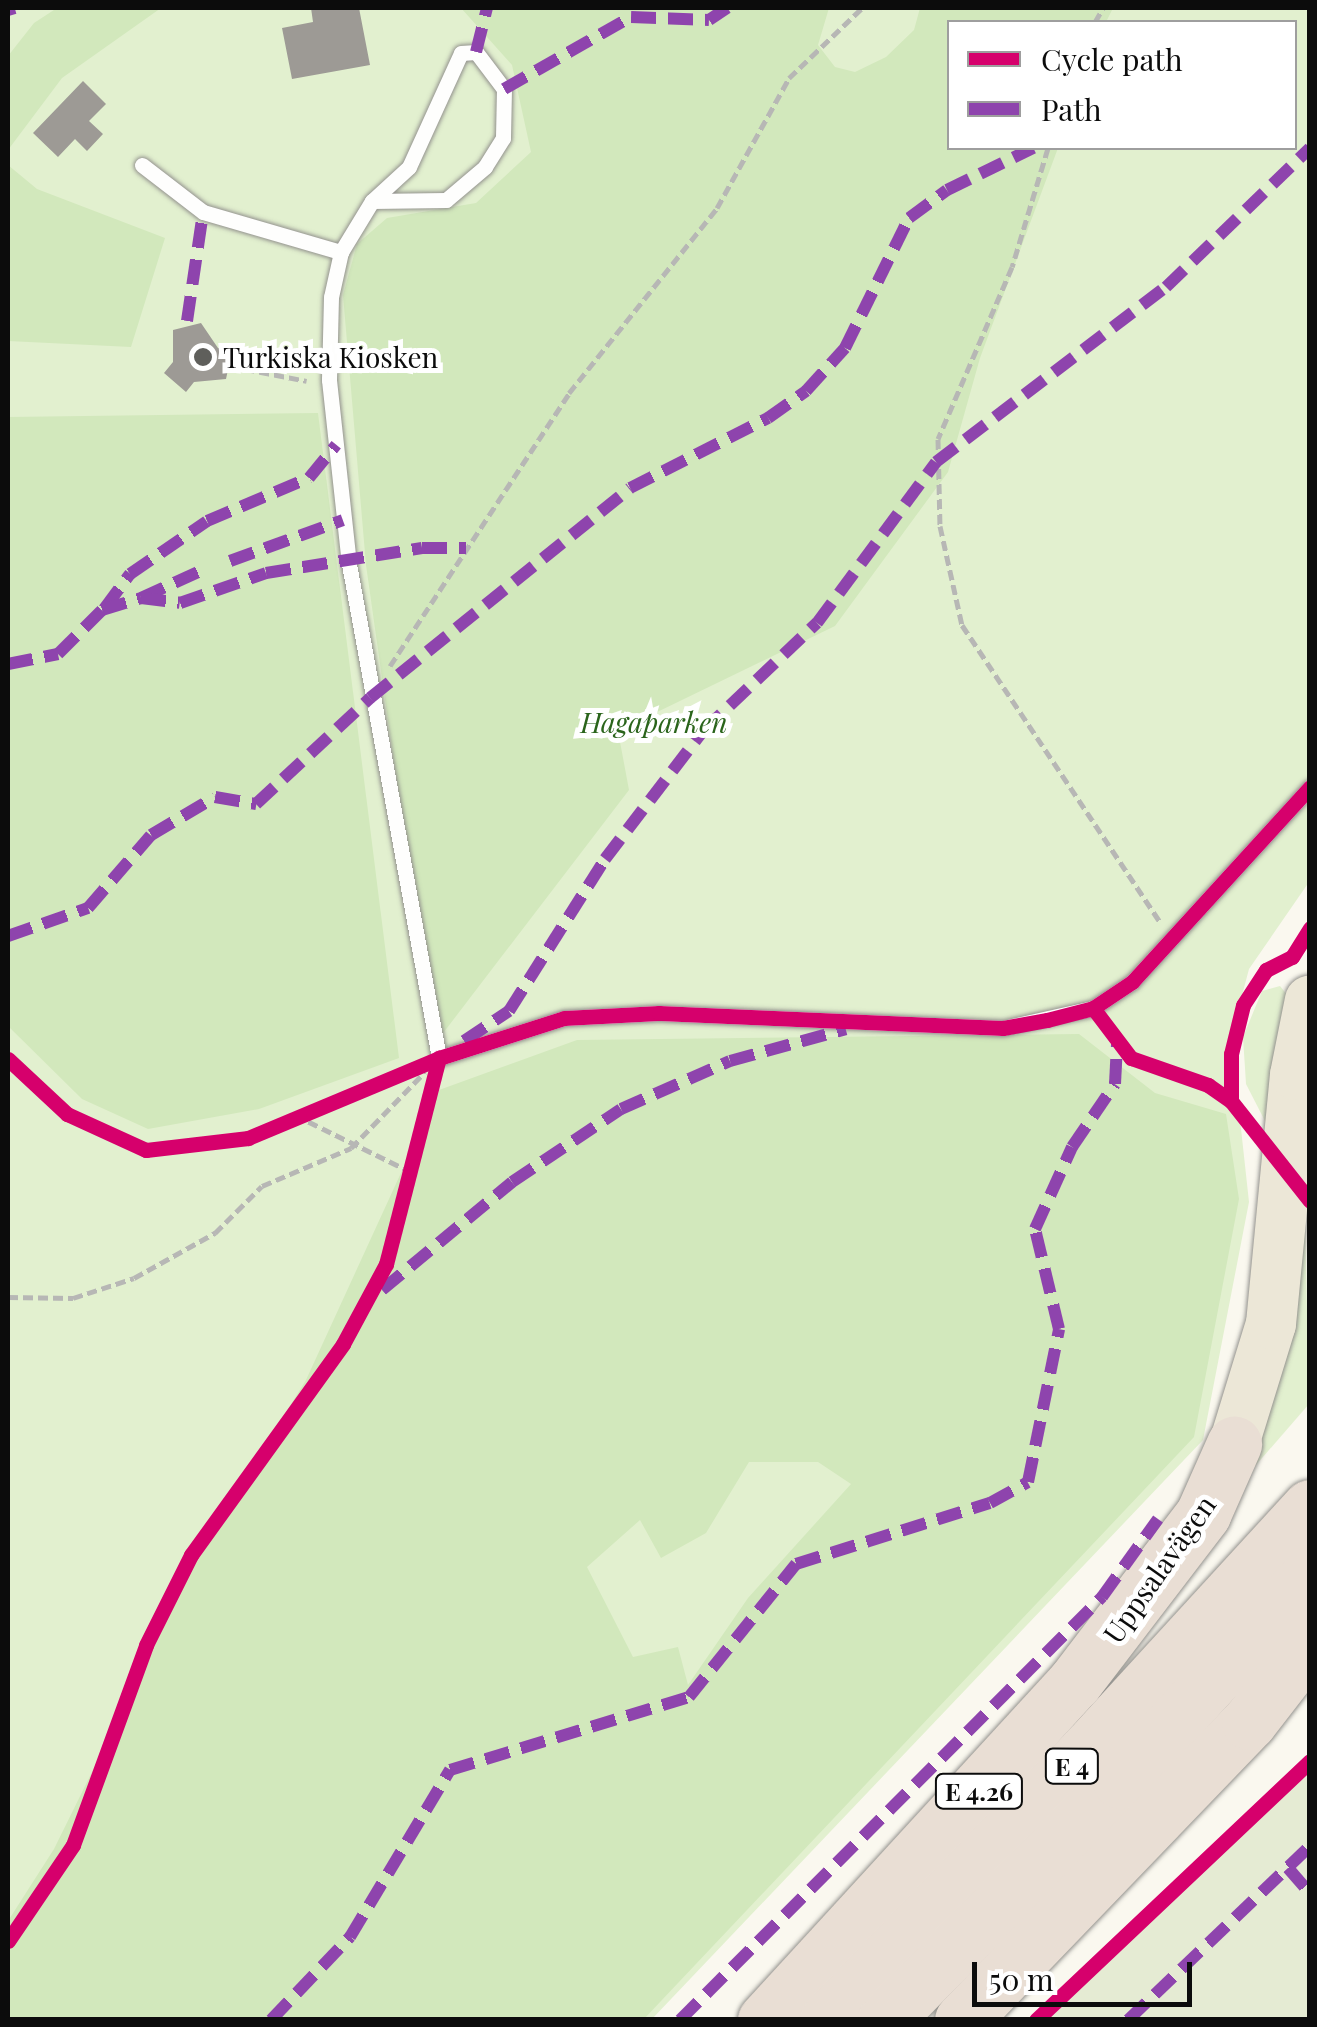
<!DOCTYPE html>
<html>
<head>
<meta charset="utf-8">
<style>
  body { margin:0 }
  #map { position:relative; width:1317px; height:2027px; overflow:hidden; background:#faf8ef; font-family:"Playfair Display",serif }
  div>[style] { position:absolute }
  .green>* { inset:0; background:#e2f0cf }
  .forest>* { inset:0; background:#d2e8bc }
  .cemetery>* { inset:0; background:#e5ebd3 }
  .building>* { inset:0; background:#9d9a95 }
  .path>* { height:5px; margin-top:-2.5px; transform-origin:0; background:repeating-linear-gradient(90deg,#b7b7b5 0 10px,transparent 0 15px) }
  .roads { filter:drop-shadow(0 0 2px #93928e) drop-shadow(0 0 2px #93928e) }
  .service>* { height:15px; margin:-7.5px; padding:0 7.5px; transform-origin:7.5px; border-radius:7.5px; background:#fefefd }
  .primary>* { height:50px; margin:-25px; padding:0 25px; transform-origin:25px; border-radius:25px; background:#ece7d7 }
  .motorway>* { height:55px; margin:-27.5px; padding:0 27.5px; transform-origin:27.5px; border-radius:27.5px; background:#e9ded4 }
  .quiet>* { height:12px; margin-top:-6px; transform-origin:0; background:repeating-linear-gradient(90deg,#8e44ad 0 25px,transparent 0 37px) }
  .cycleway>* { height:15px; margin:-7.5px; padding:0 7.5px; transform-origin:7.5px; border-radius:7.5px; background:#d6006c }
  .dots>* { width:28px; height:28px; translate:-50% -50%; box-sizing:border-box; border:5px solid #fff; border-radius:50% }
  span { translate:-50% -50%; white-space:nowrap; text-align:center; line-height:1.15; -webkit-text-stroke:10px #fff; paint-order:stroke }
  .shield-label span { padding:2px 8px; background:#fff; border:2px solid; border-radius:8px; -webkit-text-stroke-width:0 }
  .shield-label { font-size:25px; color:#0c0c0c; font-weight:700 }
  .poi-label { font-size:28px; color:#0c0c0c }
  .left { translate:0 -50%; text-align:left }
  .park-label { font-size:28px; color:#2a641b; font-style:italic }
  .street-label { font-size:28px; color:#0c0c0c }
  .frame { position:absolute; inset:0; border:10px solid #0c0c0c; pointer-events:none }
  .legend { position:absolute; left:947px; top:20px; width:350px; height:130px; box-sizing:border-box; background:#fff; border:2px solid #9e9e9e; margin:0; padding:12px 18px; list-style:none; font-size:30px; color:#0c0c0c }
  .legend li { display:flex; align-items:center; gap:20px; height:50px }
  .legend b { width:50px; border:2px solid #9e9e9e }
  .scale { position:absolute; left:972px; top:1962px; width:220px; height:45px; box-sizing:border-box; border:5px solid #0c0c0c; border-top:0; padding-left:12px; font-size:30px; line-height:35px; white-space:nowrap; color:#0c0c0c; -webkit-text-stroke:8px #fff; paint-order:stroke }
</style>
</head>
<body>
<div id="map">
  <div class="green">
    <i style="clip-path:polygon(evenodd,8px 8px,1309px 8px,1309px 882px,1249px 969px,1231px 1037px,1249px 1202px,1203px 1440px,652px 2019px,8px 2020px,8px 8px,949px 22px,1294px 22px,1294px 148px,949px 148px,949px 22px)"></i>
    <i style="clip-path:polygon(1280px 986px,1288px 996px,1266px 1123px,1246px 1084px,1243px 1037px,1262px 991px)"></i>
    <i style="clip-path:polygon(1305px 1215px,1309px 1404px,1236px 1488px)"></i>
  </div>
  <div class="forest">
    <i style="clip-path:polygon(57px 8px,161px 8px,62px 78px,8px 150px,8px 56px,34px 23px)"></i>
    <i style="clip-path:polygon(461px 8px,829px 8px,818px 45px,835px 67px,855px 72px,886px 57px,914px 30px,920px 8px,1113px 8px,1106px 22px,949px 22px,949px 148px,1058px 148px,980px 358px,948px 472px,835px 626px,618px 731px,629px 790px,434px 1045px,366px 565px,343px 295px,357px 244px,387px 218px,476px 203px,531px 152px,512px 65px)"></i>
    <i style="clip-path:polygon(8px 165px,37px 189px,165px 238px,131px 347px,8px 341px)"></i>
    <i style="clip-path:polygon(318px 413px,399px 1058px,259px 1109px,148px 1129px,82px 1099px,8px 1026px,8px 417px)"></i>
    <i style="clip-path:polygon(evenodd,1079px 1034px,1155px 1093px,1226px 1114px,1239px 1199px,1194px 1437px,644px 2019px,8px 2019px,8px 1921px,54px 1849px,203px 1547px,306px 1380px,439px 1090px,577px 1040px,1079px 1034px,749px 1462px,818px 1462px,851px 1484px,748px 1598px,688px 1685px,678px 1647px,633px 1657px,587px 1567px,640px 1520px,661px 1558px,706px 1533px,749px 1462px)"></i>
  </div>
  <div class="cemetery">
    <i style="clip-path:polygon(1309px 1769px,1309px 2019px,1048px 2019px)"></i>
  </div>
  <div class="building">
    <i style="clip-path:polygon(311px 8px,359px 8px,370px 65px,292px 79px,282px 28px,313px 22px)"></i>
    <i style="clip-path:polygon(83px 81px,106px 104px,89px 121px,103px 134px,87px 151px,75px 139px,58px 157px,33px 133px)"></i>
    <i style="clip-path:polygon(201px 323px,218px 348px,232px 351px,226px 379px,194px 382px,186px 392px,164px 373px,173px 362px,173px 330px)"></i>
  </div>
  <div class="path">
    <i style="left:1095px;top:22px;width:16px;rotate:-60deg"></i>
    <i style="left:1048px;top:148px;width:124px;rotate:106.8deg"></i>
    <i style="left:1012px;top:267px;width:187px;rotate:113.3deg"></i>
    <i style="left:938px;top:439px;width:87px;rotate:88.7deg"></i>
    <i style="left:940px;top:526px;width:101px;rotate:77.5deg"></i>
    <i style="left:962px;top:625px;width:357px;rotate:56.3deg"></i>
    <i style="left:230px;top:366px;width:78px;rotate:11deg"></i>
    <i style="left:390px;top:666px;width:326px;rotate:-56.7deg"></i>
    <i style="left:569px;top:393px;width:237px;rotate:-51.3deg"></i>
    <i style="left:717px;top:208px;width:149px;rotate:-61deg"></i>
    <i style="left:789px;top:78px;width:101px;rotate:-43.8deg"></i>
    <i style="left:295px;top:1115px;width:131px;rotate:26.2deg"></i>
    <i style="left:8px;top:1297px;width:65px;rotate:0.9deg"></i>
    <i style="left:73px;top:1298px;width:64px;rotate:-18.2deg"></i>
    <i style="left:134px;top:1278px;width:93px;rotate:-29.1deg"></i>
    <i style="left:215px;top:1233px;width:66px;rotate:-45deg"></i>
    <i style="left:262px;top:1186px;width:97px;rotate:-23.1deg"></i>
    <i style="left:351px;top:1148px;width:106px;rotate:-45.8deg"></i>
  </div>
  <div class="roads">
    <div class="service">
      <i style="left:142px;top:165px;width:77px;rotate:37.6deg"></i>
      <i style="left:203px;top:212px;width:144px;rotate:16.2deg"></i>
      <i style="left:372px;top:201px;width:50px;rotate:-42.6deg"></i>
      <i style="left:409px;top:167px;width:125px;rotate:-65.5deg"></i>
      <i style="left:461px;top:53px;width:15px;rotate:-4deg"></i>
      <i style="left:476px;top:52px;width:46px;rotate:52.9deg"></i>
      <i style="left:504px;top:89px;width:49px;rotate:91.2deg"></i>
      <i style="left:503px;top:138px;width:34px;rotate:122deg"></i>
      <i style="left:485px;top:167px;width:51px;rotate:139.8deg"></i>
      <i style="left:446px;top:200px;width:74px;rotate:179.2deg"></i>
      <i style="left:372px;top:201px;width:60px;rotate:121.3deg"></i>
      <i style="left:341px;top:252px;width:46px;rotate:102.5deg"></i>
      <i style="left:331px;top:297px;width:83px;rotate:91.4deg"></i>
      <i style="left:329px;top:380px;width:185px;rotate:83.8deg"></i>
      <i style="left:349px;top:564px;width:502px;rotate:79.67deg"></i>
      <i style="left:439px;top:1058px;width:131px;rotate:-17.7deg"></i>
      <i style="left:564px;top:1018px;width:95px;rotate:-3deg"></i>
      <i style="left:659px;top:1013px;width:344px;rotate:2.5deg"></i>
      <i style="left:1003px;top:1028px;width:92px;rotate:-12.5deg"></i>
      <i style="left:1093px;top:1008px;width:47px;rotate:-33.7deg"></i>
      <i style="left:1132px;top:982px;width:264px;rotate:-47.6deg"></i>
    </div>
    <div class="primary">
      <i style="left:1234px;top:1444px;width:126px;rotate:-72.9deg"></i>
      <i style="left:1271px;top:1324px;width:250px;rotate:-84.5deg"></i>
      <i style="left:1295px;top:1075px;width:76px;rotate:-78.7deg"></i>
    </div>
    <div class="motorway">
      <i style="left:765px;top:2020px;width:457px;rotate:-47.5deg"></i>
      <i style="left:1074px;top:1683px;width:213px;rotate:-52.6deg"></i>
      <i style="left:1203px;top:1514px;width:77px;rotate:-66.1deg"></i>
      <i style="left:827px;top:2020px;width:376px;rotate:-46.1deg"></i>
      <i style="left:1088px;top:1749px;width:328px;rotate:-47.5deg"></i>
      <i style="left:885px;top:2020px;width:335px;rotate:-45.5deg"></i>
      <i style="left:1120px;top:1781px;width:281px;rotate:-47.5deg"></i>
      <i style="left:962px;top:2020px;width:414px;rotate:-46.1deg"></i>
      <i style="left:1249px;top:1722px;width:100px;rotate:-52.3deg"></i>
    </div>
  </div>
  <div class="quiet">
    <i style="left:8px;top:10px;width:7px;rotate:-16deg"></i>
    <i style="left:476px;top:52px;width:45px;rotate:-76deg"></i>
    <i style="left:504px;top:89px;width:146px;rotate:-29.6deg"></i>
    <i style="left:631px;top:17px;width:78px;rotate:2.2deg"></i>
    <i style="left:709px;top:20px;width:22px;rotate:-34deg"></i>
    <i style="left:187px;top:321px;width:110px;rotate:-81.6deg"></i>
    <i style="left:230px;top:561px;width:120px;rotate:-19.9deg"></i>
    <i style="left:141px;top:598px;width:70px;rotate:-24.4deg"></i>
    <i style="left:104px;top:609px;width:44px;rotate:-53.4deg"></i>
    <i style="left:130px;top:574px;width:93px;rotate:-34.5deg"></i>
    <i style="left:207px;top:521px;width:111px;rotate:-22.9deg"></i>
    <i style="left:309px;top:478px;width:43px;rotate:-50.7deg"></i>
    <i style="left:8px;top:664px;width:51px;rotate:-11.3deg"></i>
    <i style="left:58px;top:654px;width:62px;rotate:-45deg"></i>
    <i style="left:102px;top:610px;width:41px;rotate:-17.1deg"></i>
    <i style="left:141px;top:598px;width:39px;rotate:7deg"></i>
    <i style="left:180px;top:603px;width:91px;rotate:-19.2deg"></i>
    <i style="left:266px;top:573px;width:158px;rotate:-9.1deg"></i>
    <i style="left:422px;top:548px;width:44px"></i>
    <i style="left:8px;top:936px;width:85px;rotate:-19.3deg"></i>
    <i style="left:88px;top:908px;width:96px;rotate:-49.2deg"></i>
    <i style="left:151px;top:835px;width:74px;rotate:-30.7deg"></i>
    <i style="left:215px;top:797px;width:42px;rotate:9.7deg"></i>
    <i style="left:256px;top:804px;width:156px;rotate:-42.9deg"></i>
    <i style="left:370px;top:698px;width:334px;rotate:-38.9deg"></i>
    <i style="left:630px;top:488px;width:155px;rotate:-26.9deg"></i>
    <i style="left:768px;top:418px;width:47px;rotate:-35.4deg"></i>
    <i style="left:806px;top:391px;width:58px;rotate:-47.8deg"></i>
    <i style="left:845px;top:348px;width:145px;rotate:-63.8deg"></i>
    <i style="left:909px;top:218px;width:47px;rotate:-36.4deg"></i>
    <i style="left:947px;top:190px;width:96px;rotate:-26deg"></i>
    <i style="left:464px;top:1041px;width:54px;rotate:-33.7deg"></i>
    <i style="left:509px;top:1011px;width:180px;rotate:-57.7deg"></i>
    <i style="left:605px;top:859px;width:161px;rotate:-52.6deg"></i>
    <i style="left:703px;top:731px;width:157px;rotate:-43.5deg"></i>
    <i style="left:817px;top:623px;width:200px;rotate:-53.5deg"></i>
    <i style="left:936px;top:462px;width:289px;rotate:-37.3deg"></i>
    <i style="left:1166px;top:287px;width:200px;rotate:-44deg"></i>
    <i style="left:382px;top:1290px;width:169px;rotate:-39.7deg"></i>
    <i style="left:512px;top:1182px;width:131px;rotate:-33.8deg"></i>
    <i style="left:621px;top:1109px;width:119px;rotate:-23.8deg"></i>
    <i style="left:730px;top:1061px;width:120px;rotate:-15.4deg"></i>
    <i style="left:1288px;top:1868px;width:33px;rotate:49deg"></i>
    <i style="left:271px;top:2020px;width:115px;rotate:-46.4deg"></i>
    <i style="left:350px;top:1937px;width:195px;rotate:-59.1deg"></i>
    <i style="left:450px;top:1770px;width:250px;rotate:-17deg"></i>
    <i style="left:689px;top:1697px;width:171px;rotate:-51.2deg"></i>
    <i style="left:796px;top:1564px;width:203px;rotate:-17.5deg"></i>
    <i style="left:990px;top:1503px;width:43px;rotate:-28.9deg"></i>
    <i style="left:1028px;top:1482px;width:156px;rotate:-78.5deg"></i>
    <i style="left:1059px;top:1329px;width:103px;rotate:-103.5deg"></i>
    <i style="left:1035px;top:1229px;width:90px;rotate:-65.7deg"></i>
    <i style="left:1072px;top:1147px;width:76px;rotate:-55.7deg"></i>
    <i style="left:1115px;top:1084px;width:40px;rotate:-87.1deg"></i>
    <i style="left:680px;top:2020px;width:598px;rotate:-45.07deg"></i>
    <i style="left:1102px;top:1597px;width:96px;rotate:-54.3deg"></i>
    <i style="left:1128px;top:2020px;width:252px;rotate:-43.7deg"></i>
  </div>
  <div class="cycleway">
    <i style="left:1093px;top:1008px;width:63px;rotate:52.8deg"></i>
    <i style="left:1131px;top:1058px;width:82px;rotate:19.3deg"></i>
    <i style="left:1208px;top:1085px;width:28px;rotate:35deg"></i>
    <i style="left:1231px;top:1101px;width:127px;rotate:51.7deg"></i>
    <i style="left:8px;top:1059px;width:81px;rotate:43deg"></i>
    <i style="left:67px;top:1114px;width:87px;rotate:24.5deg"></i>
    <i style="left:146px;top:1150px;width:103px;rotate:-6.7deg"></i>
    <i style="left:248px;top:1138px;width:207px;rotate:-22.7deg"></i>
    <i style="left:439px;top:1058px;width:131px;rotate:-17.7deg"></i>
    <i style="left:564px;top:1018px;width:95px;rotate:-3deg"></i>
    <i style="left:659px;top:1013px;width:344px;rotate:2.5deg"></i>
    <i style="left:1003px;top:1028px;width:45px;rotate:-10.3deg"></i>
    <i style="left:1047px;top:1020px;width:48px;rotate:-14.6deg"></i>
    <i style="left:1093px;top:1008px;width:47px;rotate:-33.7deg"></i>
    <i style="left:1132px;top:982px;width:264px;rotate:-47.6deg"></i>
    <i style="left:1231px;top:1101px;width:47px;rotate:-90deg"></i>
    <i style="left:1231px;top:1054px;width:50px;rotate:-76.2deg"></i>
    <i style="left:1243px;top:1005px;width:42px;rotate:-56.7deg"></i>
    <i style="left:1266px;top:970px;width:29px;rotate:-27deg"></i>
    <i style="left:1292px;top:957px;width:34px;rotate:-58deg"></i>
    <i style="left:8px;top:1941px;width:116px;rotate:-55.9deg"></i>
    <i style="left:73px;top:1845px;width:213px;rotate:-69.9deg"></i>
    <i style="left:146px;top:1645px;width:101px;rotate:-63.4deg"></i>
    <i style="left:191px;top:1555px;width:260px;rotate:-54.2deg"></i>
    <i style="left:343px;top:1344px;width:91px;rotate:-61.7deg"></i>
    <i style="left:386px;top:1264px;width:213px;rotate:-75.6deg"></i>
    <i style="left:1036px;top:2020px;width:377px;rotate:-43.4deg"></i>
  </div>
  <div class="dots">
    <i style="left:203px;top:357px;background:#5f5f5b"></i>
  </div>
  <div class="shield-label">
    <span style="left:1072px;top:1766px">E 4</span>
    <span style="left:979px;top:1791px">E 4.26</span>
  </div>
  <div class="poi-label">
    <span class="left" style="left:223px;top:357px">Turkiska Kiosken</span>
  </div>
  <div class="park-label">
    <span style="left:654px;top:722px">Hagaparken</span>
  </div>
  <div class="street-label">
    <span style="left:1159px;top:1569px;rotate:-55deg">Uppsalavägen</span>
  </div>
  <div class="frame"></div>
  <ul class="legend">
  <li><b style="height:12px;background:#d6006c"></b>Cycle path</li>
  <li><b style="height:12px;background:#8e44ad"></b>Path</li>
  </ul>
  <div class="scale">50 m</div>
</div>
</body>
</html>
